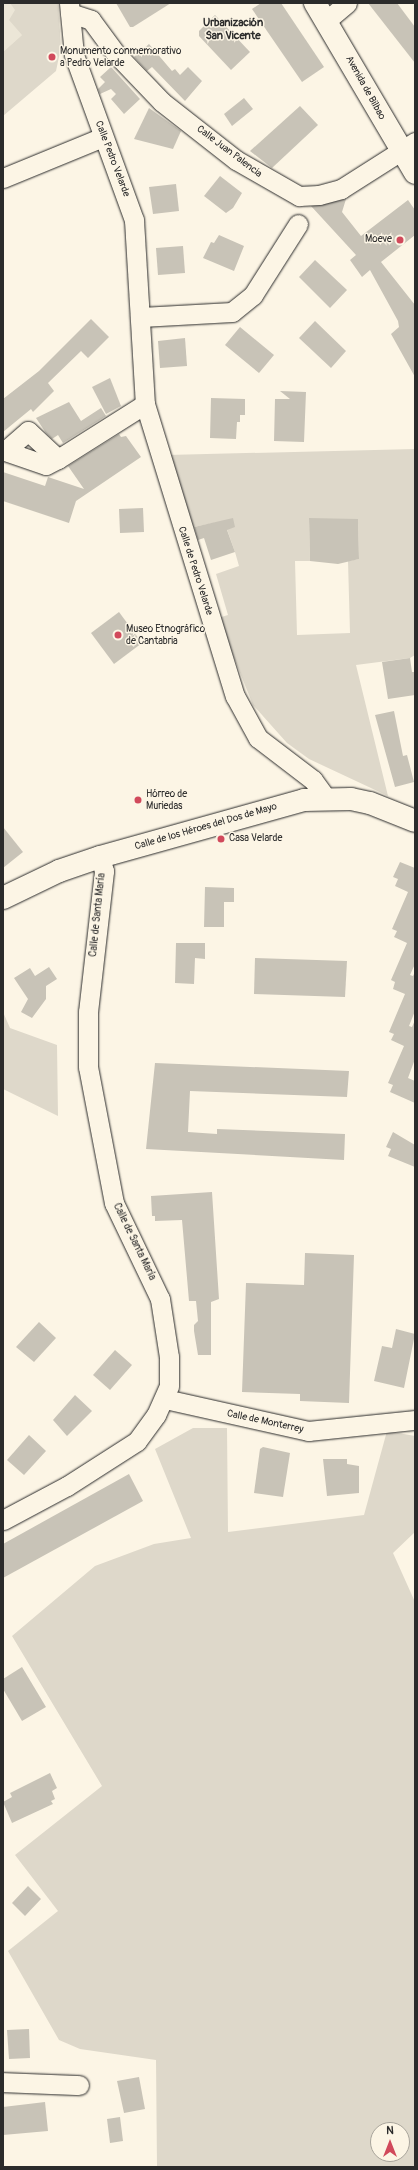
<!DOCTYPE html>
<html>
<head>
<meta charset="utf-8">
<style>
  body { margin:0 }
  #map { position:relative; width:418px; height:2170px; overflow:hidden; background:#fcf5e5; font-family:Pangolin,sans-serif }
  div>[style] { position:absolute }
  .built>* { inset:0; background:#ece6d7 }
  .green>* { inset:0; background:#ded8ca }
  .building>* { inset:0; background:#c8c3b7 }
  .roads { filter:drop-shadow(0 0 1px #2b2b2b) drop-shadow(0 0 1px #2b2b2b) }
  .street>* { height:19px; margin:-9.5px; padding:0 9.5px; transform-origin:9.5px; border-radius:9.5px; background:#fcf5e5 }
  .secondary>* { height:22px; margin:-11px; padding:0 11px; transform-origin:11px; border-radius:11px; background:#fcf5e5 }
  .primary>* { height:22px; margin:-11px; padding:0 11px; transform-origin:11px; border-radius:11px; background:#fcf5e5 }
  .dots>* { width:11px; height:11px; translate:-50% -50%; box-sizing:border-box; border:2px solid #fcf5e5; border-radius:50% }
  span { translate:-50% -50%; white-space:nowrap; text-align:center; line-height:1.15; -webkit-text-stroke:3px #fcf5e5; paint-order:stroke }
  .poi-label { font-size:10px; color:#2b2b2b }
  .left { translate:0 -50%; text-align:left }
  .right { translate:-100% -50%; text-align:right }
  .street-label { font-size:10px; color:#2b2b2b }
  .neighbourhood-label { font-size:11px; color:#2b2b2b; font-weight:700 }
  .frame { position:absolute; inset:0; border:4px solid #2b2b2b; pointer-events:none }
  .north { position:absolute; left:370px; top:2122px; width:40px; height:40px; box-sizing:border-box; background:#fcf5e5; border:1px solid #a8a49b; border-radius:50%; rotate:0deg; font-size:11px; font-weight:700; line-height:16px; text-align:center; color:#2b2b2b }
  .north::after { content:''; display:block; margin:auto; width:14px; height:18px; background:#d1495b; clip-path:polygon(50% 0,100% 100%,50% 72%,0 100%) }
</style>
</head>
<body>
<div id="map">
  <div class="built">
    <i style="clip-path:polygon(3px 3px,58px 3px,3px 52px)"></i>
  </div>
  <div class="green">
    <i style="clip-path:polygon(10px 3px,58px 3px,61px 47px,56px 71px,3px 116px,3px 52px,22px 35px,9px 20px,15px 10px)"></i>
    <i style="clip-path:polygon(evenodd,415px 449px,415px 655px,410px 658px,356px 665px,388px 796px,309px 759px,287px 743px,253px 705px,218px 618px,228px 615px,216px 574px,239px 566px,235px 552px,224px 521px,188px 528px,167px 455px,415px 449px,309px 519px,358px 519px,359px 559px,348px 561px,350px 633px,297px 635px,295px 561px,310px 561px,309px 519px)"></i>
    <i style="clip-path:polygon(3px 1012px,10px 1028px,57px 1045px,58px 1116px,3px 1089px)"></i>
    <i style="clip-path:polygon(evenodd,193px 1428px,227px 1428px,228px 1532px,364px 1515px,387px 1431px,415px 1436px,415px 1532px,393px 1553px,415px 1602px,415px 2167px,157px 2167px,156px 2060px,80px 2049px,59px 2040px,8px 1951px,58px 1911px,15px 1855px,102px 1786px,12px 1636px,95px 1566px,154px 1544px,191px 1538px,155px 1449px,193px 1428px,378px 2130px,402px 2130px,402px 2154px,378px 2154px,378px 2130px)"></i>
  </div>
  <div class="building">
    <i style="clip-path:polygon(116px 3px,171px 3px,133px 27px,130px 27px)"></i>
    <i style="clip-path:polygon(261px 3px,281px 3px,324px 67px,302px 82px,252px 9px)"></i>
    <i style="clip-path:polygon(368px 3px,397px 3px,415px 27px,415px 63px)"></i>
    <i style="clip-path:polygon(215px 15px,250px 52px,231px 70px,199px 36px,199px 31px)"></i>
    <i style="clip-path:polygon(149px 44px,172px 71px,175px 69px,180px 75px,188px 67px,202px 81px,185px 101px,152px 67px,147px 71px,134px 57px)"></i>
    <i style="clip-path:polygon(111px 67px,140px 99px,124px 114px,111px 99px,116px 94px,111px 89px,100px 94px,98px 89px,105px 82px,100px 77px)"></i>
    <i style="clip-path:polygon(244px 98px,253px 109px,232px 126px,224px 114px)"></i>
    <i style="clip-path:polygon(300px 106px,318px 125px,272px 168px,250px 151px)"></i>
    <i style="clip-path:polygon(149px 108px,181px 131px,173px 149px,134px 139px)"></i>
    <i style="clip-path:polygon(220px 176px,242px 193px,233px 208px,226px 213px,204px 196px)"></i>
    <i style="clip-path:polygon(176px 184px,179px 211px,153px 214px,149px 187px)"></i>
    <i style="clip-path:polygon(346px 199px,342px 212px,361px 236px,408px 200px,415px 210px,415px 235px,381px 262px,415px 305px,415px 377px,391px 334px,399px 327px,398px 321px,370px 270px,362px 277px,350px 260px,356px 255px,311px 206px)"></i>
    <i style="clip-path:polygon(219px 235px,244px 246px,234px 271px,203px 258px,211px 242px,214px 243px)"></i>
    <i style="clip-path:polygon(183px 246px,185px 273px,158px 275px,156px 248px)"></i>
    <i style="clip-path:polygon(315px 260px,347px 290px,330px 308px,299px 277px)"></i>
    <i style="clip-path:polygon(91px 319px,109px 337px,88px 358px,81px 351px,48px 383px,54px 391px,33px 412px,31px 409px,3px 432px,3px 399px,39px 371px)"></i>
    <i style="clip-path:polygon(315px 321px,346px 351px,331px 368px,299px 338px)"></i>
    <i style="clip-path:polygon(240px 327px,274px 355px,259px 373px,225px 345px)"></i>
    <i style="clip-path:polygon(185px 338px,187px 366px,160px 368px,158px 341px)"></i>
    <i style="clip-path:polygon(110px 378px,121px 406px,106px 414px,92px 387px)"></i>
    <i style="clip-path:polygon(280px 391px,306px 392px,304px 442px,274px 441px,275px 399px,290px 399px)"></i>
    <i style="clip-path:polygon(211px 398px,245px 399px,245px 415px,240px 415px,240px 422px,237px 422px,236px 439px,210px 438px)"></i>
    <i style="clip-path:polygon(69px 402px,81px 421px,101px 408px,106px 416px,63px 443px,58px 435px,52px 439px,46px 433px,36px 418px)"></i>
    <i style="clip-path:polygon(119px 434px,121px 437px,126px 436px,141px 457px,76px 501px,69px 523px,3px 501px,3px 472px,45px 486px,48px 477px,84px 489px,68px 466px)"></i>
    <i style="clip-path:polygon(143px 508px,144px 532px,120px 533px,119px 509px)"></i>
    <i style="clip-path:polygon(233px 518px,235px 527px,227px 530px,235px 552px,211px 560px,204px 538px,198px 540px,194px 527px)"></i>
    <i style="clip-path:polygon(309px 518px,358px 519px,359px 559px,338px 564px,310px 561px)"></i>
    <i style="clip-path:polygon(119px 612px,142px 643px,114px 664px,91px 633px)"></i>
    <i style="clip-path:polygon(410px 658px,412px 672px,415px 672px,415px 695px,388px 699px,382px 662px)"></i>
    <i style="clip-path:polygon(394px 711px,403px 756px,407px 755px,414px 782px,395px 787px,375px 715px)"></i>
    <i style="clip-path:polygon(3px 827px,23px 852px,3px 868px)"></i>
    <i style="clip-path:polygon(400px 862px,415px 868px,415px 964px,410px 975px,413px 976px,415px 972px,415px 1011px,409px 1026px,412px 1027px,415px 1020px,415px 1059px,408px 1078px,415px 1081px,415px 1103px,390px 1092px,393px 1085px,388px 1083px,404px 1046px,391px 1040px,394px 1034px,389px 1032px,405px 994px,393px 989px,395px 982px,391px 980px,407px 943px,394px 937px,397px 931px,392px 929px,408px 892px,395px 886px,398px 879px,393px 877px)"></i>
    <i style="clip-path:polygon(205px 887px,234px 888px,234px 902px,224px 902px,224px 927px,204px 927px)"></i>
    <i style="clip-path:polygon(176px 943px,205px 943px,205px 959px,195px 958px,194px 984px,175px 983px)"></i>
    <i style="clip-path:polygon(255px 958px,347px 961px,345px 997px,254px 994px)"></i>
    <i style="clip-path:polygon(49px 967px,57px 979px,46px 986px,46px 999px,32px 1018px,21px 1012px,28px 999px,14px 978px,30px 968px,35px 976px)"></i>
    <i style="clip-path:polygon(155px 1063px,349px 1071px,347px 1097px,190px 1091px,188px 1132px,217px 1134px,217px 1129px,345px 1134px,344px 1160px,146px 1149px)"></i>
    <i style="clip-path:polygon(393px 1132px,415px 1145px,415px 1167px,388px 1156px,391px 1149px,386px 1147px)"></i>
    <i style="clip-path:polygon(212px 1192px,219px 1299px,211px 1302px,211px 1355px,198px 1355px,194px 1331px,194px 1325px,198px 1321px,196px 1301px,189px 1301px,182px 1220px,155px 1221px,155px 1216px,152px 1216px,151px 1196px)"></i>
    <i style="clip-path:polygon(305px 1253px,354px 1255px,349px 1403px,300px 1401px,300px 1394px,242px 1392px,246px 1283px,304px 1285px)"></i>
    <i style="clip-path:polygon(39px 1322px,56px 1338px,34px 1362px,16px 1347px)"></i>
    <i style="clip-path:polygon(396px 1329px,415px 1334px,404px 1388px,374px 1381px,382px 1346px,392px 1348px)"></i>
    <i style="clip-path:polygon(115px 1350px,132px 1365px,110px 1390px,93px 1375px)"></i>
    <i style="clip-path:polygon(75px 1395px,92px 1411px,67px 1436px,53px 1420px)"></i>
    <i style="clip-path:polygon(29px 1435px,46px 1451px,24px 1475px,7px 1460px)"></i>
    <i style="clip-path:polygon(263px 1447px,290px 1453px,283px 1497px,254px 1493px,260px 1449px)"></i>
    <i style="clip-path:polygon(323px 1459px,347px 1459px,347px 1464px,359px 1466px,359px 1493px,327px 1496px)"></i>
    <i style="clip-path:polygon(129px 1474px,143px 1501px,3px 1578px,3px 1544px)"></i>
    <i style="clip-path:polygon(22px 1667px,46px 1707px,22px 1721px,3px 1689px,3px 1679px)"></i>
    <i style="clip-path:polygon(50px 1773px,57px 1788px,52px 1791px,55px 1799px,51px 1801px,53px 1804px,12px 1823px,3px 1802px,12px 1797px,10px 1793px)"></i>
    <i style="clip-path:polygon(28px 1886px,41px 1899px,25px 1916px,12px 1903px)"></i>
    <i style="clip-path:polygon(29px 2029px,30px 2058px,9px 2059px,7px 2030px)"></i>
    <i style="clip-path:polygon(139px 2077px,145px 2109px,124px 2113px,117px 2081px)"></i>
    <i style="clip-path:polygon(45px 2102px,48px 2131px,3px 2135px,3px 2107px)"></i>
    <i style="clip-path:polygon(120px 2117px,123px 2141px,110px 2143px,107px 2119px)"></i>
  </div>
  <div class="roads">
    <div class="street">
      <i style="left:69px;top:3px;width:52px;rotate:84.5deg"></i>
      <i style="left:74px;top:55px;width:176px;rotate:70deg"></i>
      <i style="left:134px;top:220px;width:184px;rotate:86.6deg"></i>
      <i style="left:145px;top:404px;width:306px;rotate:72.9deg"></i>
      <i style="left:235px;top:696px;width:48px;rotate:61.3deg"></i>
      <i style="left:258px;top:738px;width:69px;rotate:37.4deg"></i>
      <i style="left:313px;top:780px;width:22px;rotate:54deg"></i>
      <i style="left:70px;top:13px;width:22px;rotate:18deg"></i>
      <i style="left:91px;top:20px;width:42px;rotate:53.7deg"></i>
      <i style="left:116px;top:54px;width:66px;rotate:46.2deg"></i>
      <i style="left:162px;top:102px;width:94px;rotate:38.1deg"></i>
      <i style="left:236px;top:160px;width:73px;rotate:29.7deg"></i>
      <i style="left:299px;top:196px;width:20px;rotate:-3deg"></i>
      <i style="left:319px;top:195px;width:23px;rotate:-15deg"></i>
      <i style="left:341px;top:189px;width:88px;rotate:-32.4deg"></i>
      <i style="left:327px;top:20px;width:26px;rotate:-40deg"></i>
      <i style="left:3px;top:178px;width:108px;rotate:-22.3deg"></i>
      <i style="left:141px;top:317px;width:91px;rotate:-3.1deg"></i>
      <i style="left:232px;top:312px;width:27px;rotate:-39deg"></i>
      <i style="left:253px;top:295px;width:84px;rotate:-57.6deg"></i>
      <i style="left:58px;top:459px;width:41px;rotate:-137deg"></i>
      <i style="left:28px;top:431px;width:30px;rotate:139deg"></i>
      <i style="left:5px;top:451px;width:43px;rotate:18.9deg"></i>
      <i style="left:46px;top:465px;width:13px;rotate:-27deg"></i>
      <i style="left:58px;top:459px;width:103px;rotate:-32.3deg"></i>
      <i style="left:165px;top:1399px;width:147px;rotate:12.6deg"></i>
      <i style="left:308px;top:1431px;width:108px;rotate:-5.9deg"></i>
      <i style="left:3px;top:1520px;width:72px;rotate:-28deg"></i>
      <i style="left:67px;top:1486px;width:83px;rotate:-32.7deg"></i>
      <i style="left:137px;top:1441px;width:32px;rotate:-54deg"></i>
      <i style="left:156px;top:1415px;width:32px;rotate:-66deg"></i>
      <i style="left:169px;top:1386px;width:29px;rotate:-90deg"></i>
      <i style="left:169px;top:1357px;width:59px;rotate:-98.8deg"></i>
      <i style="left:160px;top:1299px;width:106px;rotate:-115.6deg"></i>
      <i style="left:114px;top:1203px;width:138px;rotate:-100.8deg"></i>
      <i style="left:88px;top:1067px;width:55px;rotate:-90deg"></i>
      <i style="left:88px;top:1012px;width:142px;rotate:-83.5deg"></i>
      <i style="left:104px;top:871px;width:15px;rotate:-106deg"></i>
      <i style="left:3px;top:2082px;width:76px;rotate:2.3deg"></i>
    </div>
    <div class="secondary">
      <i style="left:3px;top:898px;width:62px;rotate:-25.7deg"></i>
      <i style="left:59px;top:871px;width:43px;rotate:-18.9deg"></i>
      <i style="left:100px;top:857px;width:212px;rotate:-15.6deg"></i>
      <i style="left:304px;top:800px;width:47px;rotate:-1.2deg"></i>
      <i style="left:351px;top:799px;width:19px;rotate:12deg"></i>
      <i style="left:370px;top:803px;width:48px;rotate:21.8deg"></i>
    </div>
    <div class="primary">
      <i style="left:315px;top:3px;width:197px;rotate:59.5deg"></i>
    </div>
  </div>
  <div class="dots">
    <i style="left:52px;top:57px;background:#d1495b"></i>
    <i style="left:400px;top:240px;background:#d1495b"></i>
    <i style="left:118px;top:635px;background:#d1495b"></i>
    <i style="left:138px;top:800px;background:#d1495b"></i>
    <i style="left:221px;top:839px;background:#d1495b"></i>
  </div>
  <div class="poi-label">
    <span class="left" style="left:60px;top:57px">Monumento conmemorativo<br>a Pedro Velarde</span>
    <span class="right" style="left:392px;top:240px">Moeve</span>
    <span class="left" style="left:126px;top:635px">Museo Etnográfico<br>de Cantabria</span>
    <span class="left" style="left:146px;top:800px">Hórreo de<br>Muriedas</span>
    <span class="left" style="left:229px;top:839px">Casa Velarde</span>
  </div>
  <div class="street-label">
    <span style="left:365px;top:88px;rotate:61deg">Avenida de Bilbao</span>
    <span style="left:229px;top:152px;rotate:37deg">Calle Juan Palencia</span>
    <span style="left:112px;top:159px;rotate:69deg">Calle Pedro Velarde</span>
    <span style="left:195px;top:571px;rotate:72deg">Calle de Pedro Velarde</span>
    <span style="left:206px;top:827px;rotate:-16deg">Calle de los Héroes del Dos de Mayo</span>
    <span style="left:98px;top:915px;rotate:-84deg">Calle de Santa María</span>
    <span style="left:134px;top:1242px;rotate:64deg">Calle de Santa María</span>
    <span style="left:265px;top:1422px;rotate:12deg">Calle de Monterrey</span>
  </div>
  <div class="neighbourhood-label">
    <span style="left:233px;top:30px">Urbanización<br>San Vicente</span>
  </div>
  <div class="frame"></div>
  <div class="north">N</div>
</div>
</body>
</html>
